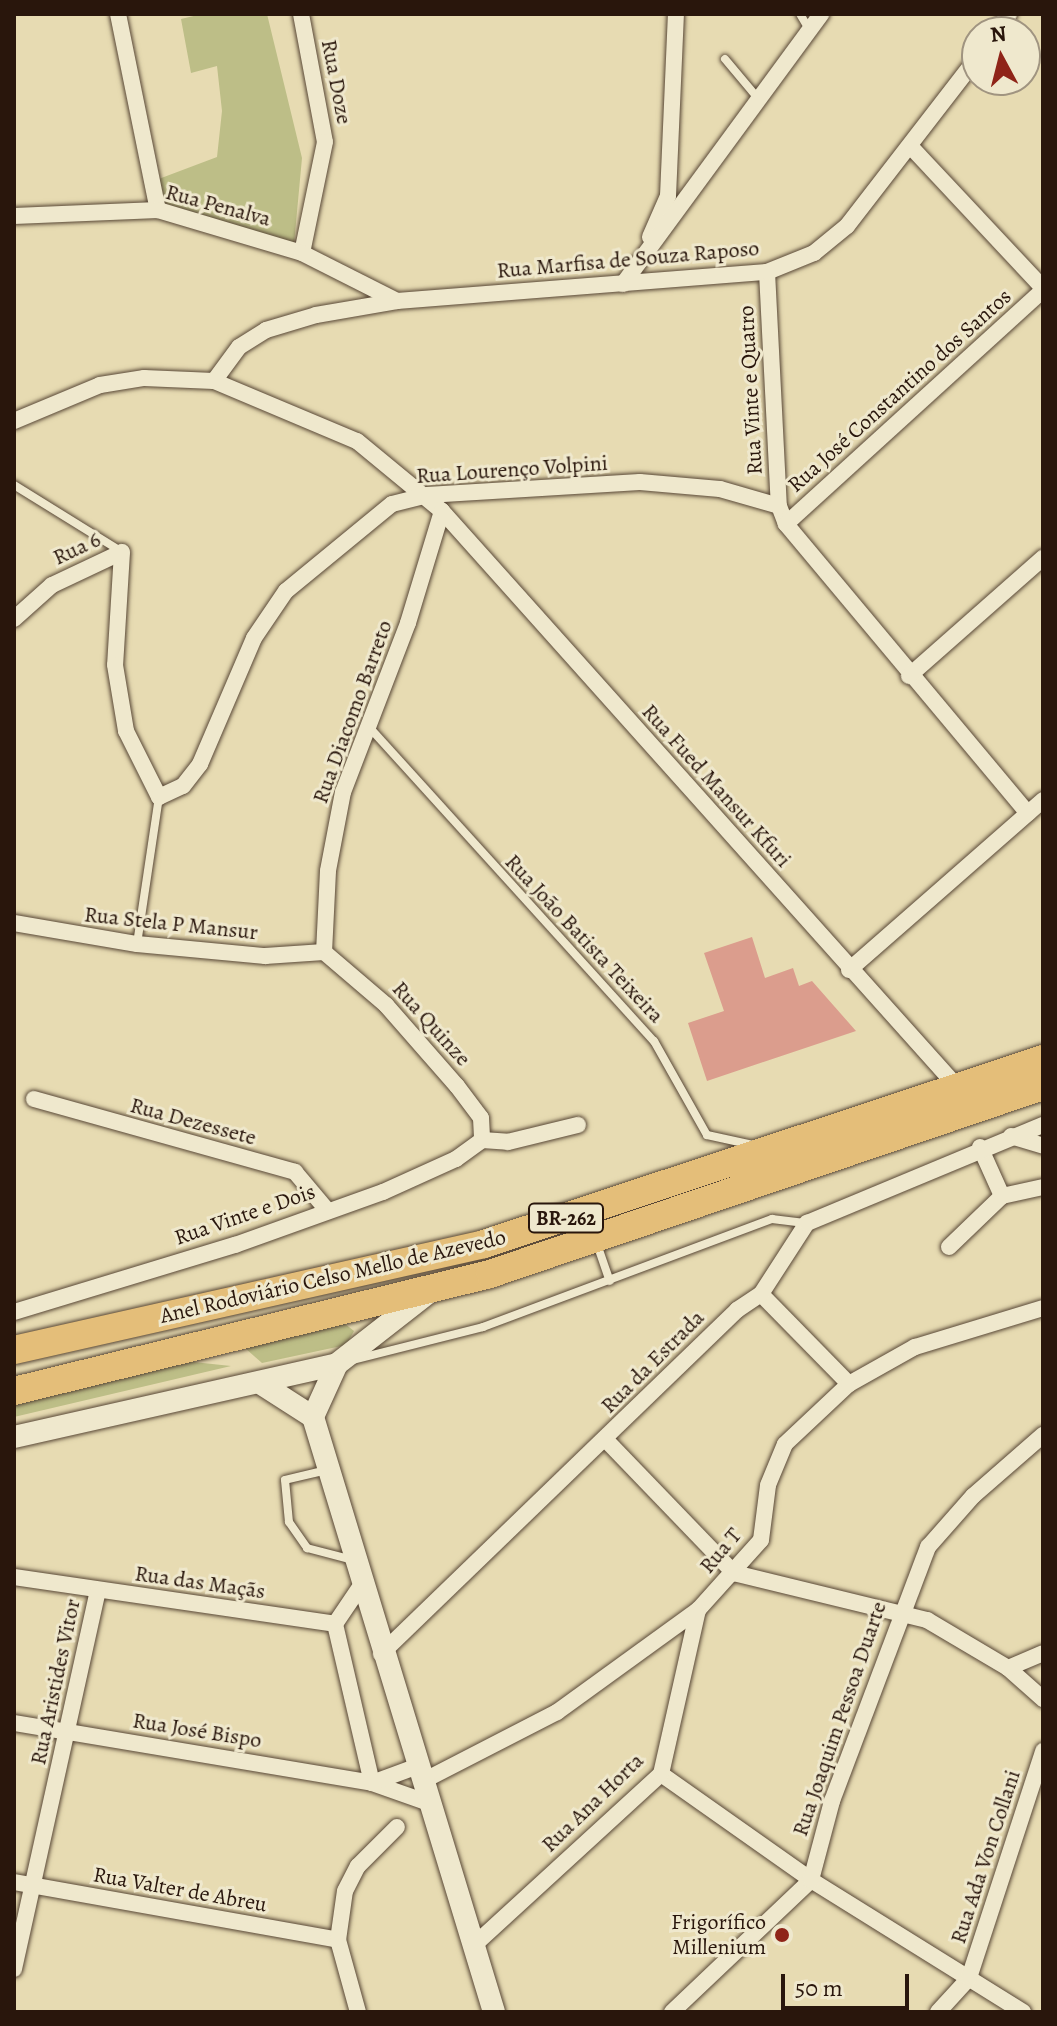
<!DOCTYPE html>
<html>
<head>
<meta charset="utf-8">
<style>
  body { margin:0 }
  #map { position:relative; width:1057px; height:2026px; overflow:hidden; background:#e7dbb2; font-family:Alegreya,serif }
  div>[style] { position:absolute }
  .green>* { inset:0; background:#bdbe87 }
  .building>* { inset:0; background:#db9d8d }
  .roads { filter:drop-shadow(0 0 2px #584736) drop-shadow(0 0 2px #584736) }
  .service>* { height:8px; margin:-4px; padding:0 4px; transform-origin:4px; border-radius:4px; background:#efe8cd }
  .minor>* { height:16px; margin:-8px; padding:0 8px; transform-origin:8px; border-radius:8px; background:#efe8cd }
  .secondary>* { height:22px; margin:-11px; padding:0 11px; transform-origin:11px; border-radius:11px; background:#efe8cd }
  .motorway>* { height:28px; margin:-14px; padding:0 14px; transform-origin:14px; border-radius:14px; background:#e4be79 }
  .dots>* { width:22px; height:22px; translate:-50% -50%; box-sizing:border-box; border:4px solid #efe8cd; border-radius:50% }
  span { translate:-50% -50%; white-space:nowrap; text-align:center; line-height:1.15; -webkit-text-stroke:6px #efe8cd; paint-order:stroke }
  .shield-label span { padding:2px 6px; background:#efe8cd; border:2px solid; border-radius:6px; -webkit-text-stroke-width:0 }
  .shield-label { font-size:20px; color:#29160c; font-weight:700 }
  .street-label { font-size:22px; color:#29160c }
  .poi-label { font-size:22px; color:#29160c }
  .right { translate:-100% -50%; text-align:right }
  .frame { position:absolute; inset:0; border:16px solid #29160c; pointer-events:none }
  .north { position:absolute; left:961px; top:16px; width:80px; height:80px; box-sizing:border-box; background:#efe8cd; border:2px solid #a09480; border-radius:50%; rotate:353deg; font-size:22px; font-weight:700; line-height:32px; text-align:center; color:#29160c }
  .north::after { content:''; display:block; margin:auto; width:28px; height:36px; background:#8f2418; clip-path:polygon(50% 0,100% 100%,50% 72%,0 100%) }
  .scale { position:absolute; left:781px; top:1974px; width:128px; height:36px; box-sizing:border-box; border:4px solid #29160c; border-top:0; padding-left:10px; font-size:24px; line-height:28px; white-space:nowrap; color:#29160c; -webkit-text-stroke:6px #efe8cd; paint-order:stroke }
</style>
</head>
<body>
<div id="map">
  <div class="green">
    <i style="clip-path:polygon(202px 14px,267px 14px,302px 158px,294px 244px,161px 208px,156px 180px,217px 157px,222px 111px,217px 66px,191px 73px,181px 19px)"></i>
    <i style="clip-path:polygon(344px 1323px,354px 1331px,346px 1345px,262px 1363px,245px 1348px)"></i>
    <i style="clip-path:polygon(184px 1361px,231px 1366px,14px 1417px,14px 1400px)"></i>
  </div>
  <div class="building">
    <i style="clip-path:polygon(752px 937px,765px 978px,793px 968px,799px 986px,812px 981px,856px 1031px,707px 1081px,688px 1023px,724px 1011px,704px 953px)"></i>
  </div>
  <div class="roads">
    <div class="service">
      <i style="left:800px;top:14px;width:17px;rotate:59deg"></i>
      <i style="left:725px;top:59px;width:48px;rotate:50deg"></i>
      <i style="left:14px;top:485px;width:127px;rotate:31.8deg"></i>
      <i style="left:369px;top:727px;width:424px;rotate:47.8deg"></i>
      <i style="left:654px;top:1041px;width:108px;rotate:60.6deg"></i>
      <i style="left:707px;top:1135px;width:47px;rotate:12.3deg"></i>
      <i style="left:137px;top:944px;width:149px;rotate:-81.5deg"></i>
      <i style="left:597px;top:1244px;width:39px;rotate:71deg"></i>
      <i style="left:353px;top:1360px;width:134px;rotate:-14.2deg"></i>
      <i style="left:483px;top:1327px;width:309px;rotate:-20.5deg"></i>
      <i style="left:772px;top:1219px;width:35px;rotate:7deg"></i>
      <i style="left:327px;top:1470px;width:43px;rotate:166.6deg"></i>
      <i style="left:285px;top:1480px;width:42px;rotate:84.6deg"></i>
      <i style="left:289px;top:1522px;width:32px;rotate:55deg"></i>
      <i style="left:307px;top:1548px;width:48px;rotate:14.6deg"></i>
    </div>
    <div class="minor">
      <i style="left:118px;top:14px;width:200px;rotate:78.5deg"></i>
      <i style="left:301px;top:14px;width:130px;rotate:79.4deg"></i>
      <i style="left:325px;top:142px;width:113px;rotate:101.7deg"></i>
      <i style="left:996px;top:32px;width:22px;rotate:-54deg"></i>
      <i style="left:912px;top:148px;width:192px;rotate:46.9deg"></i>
      <i style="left:14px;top:216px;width:144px;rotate:-2.4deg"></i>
      <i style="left:158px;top:210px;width:150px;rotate:16.6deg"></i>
      <i style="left:302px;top:253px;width:106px;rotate:26.8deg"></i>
      <i style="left:650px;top:237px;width:45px;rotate:-66.3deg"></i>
      <i style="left:668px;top:196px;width:182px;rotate:-87.5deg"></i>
      <i style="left:767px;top:272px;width:234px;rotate:87.1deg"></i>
      <i style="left:779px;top:506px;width:19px;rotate:69deg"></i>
      <i style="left:786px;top:524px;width:377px;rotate:50.1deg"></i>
      <i style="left:623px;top:284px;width:335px;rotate:-53.7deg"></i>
      <i style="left:214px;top:381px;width:42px;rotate:-53.7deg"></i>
      <i style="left:239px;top:347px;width:32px;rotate:-32deg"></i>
      <i style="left:266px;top:330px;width:52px;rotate:-16.7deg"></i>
      <i style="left:316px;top:315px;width:82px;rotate:-9.8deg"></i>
      <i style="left:397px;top:301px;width:371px;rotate:-4.5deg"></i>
      <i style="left:767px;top:272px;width:51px;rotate:-22deg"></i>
      <i style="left:814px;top:253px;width:43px;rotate:-39.3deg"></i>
      <i style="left:847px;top:226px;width:212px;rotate:-52.3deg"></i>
      <i style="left:14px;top:421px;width:93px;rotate:-22.7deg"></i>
      <i style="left:100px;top:385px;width:45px;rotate:-9deg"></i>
      <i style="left:144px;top:378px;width:70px;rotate:2.5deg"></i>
      <i style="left:214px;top:381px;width:155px;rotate:22.8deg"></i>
      <i style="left:357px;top:441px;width:110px;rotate:39.5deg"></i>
      <i style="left:442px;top:511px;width:117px;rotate:106.9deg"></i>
      <i style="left:408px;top:623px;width:181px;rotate:111deg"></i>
      <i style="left:343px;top:792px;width:80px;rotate:100.8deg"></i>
      <i style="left:328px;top:871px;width:81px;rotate:92.8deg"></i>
      <i style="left:442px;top:511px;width:775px;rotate:48.19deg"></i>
      <i style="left:786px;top:524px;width:348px;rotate:-42.3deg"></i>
      <i style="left:122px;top:552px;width:113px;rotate:93.5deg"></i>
      <i style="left:115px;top:665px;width:67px;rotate:80.5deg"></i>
      <i style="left:126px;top:731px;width:74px;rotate:63.4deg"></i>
      <i style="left:159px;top:797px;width:26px;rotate:-25deg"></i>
      <i style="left:183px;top:786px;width:28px;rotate:-52deg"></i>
      <i style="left:200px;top:764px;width:137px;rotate:-66.8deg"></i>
      <i style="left:254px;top:638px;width:57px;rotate:-55.8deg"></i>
      <i style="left:286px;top:591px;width:137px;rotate:-39.4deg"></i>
      <i style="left:392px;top:504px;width:36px;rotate:-14deg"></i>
      <i style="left:427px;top:495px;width:213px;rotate:-3.5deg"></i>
      <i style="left:640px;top:482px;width:80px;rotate:5deg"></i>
      <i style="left:720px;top:489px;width:61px;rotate:16.1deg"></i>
      <i style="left:14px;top:619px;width:51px;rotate:-41.8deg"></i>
      <i style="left:52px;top:585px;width:77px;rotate:-25.2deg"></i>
      <i style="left:909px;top:676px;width:179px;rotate:-41.4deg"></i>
      <i style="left:14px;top:923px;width:125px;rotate:9.7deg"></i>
      <i style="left:137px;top:944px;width:129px;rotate:5.4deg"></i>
      <i style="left:265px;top:956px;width:59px;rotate:-3.9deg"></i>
      <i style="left:324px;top:952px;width:82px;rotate:40.5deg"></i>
      <i style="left:386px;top:1005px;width:108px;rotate:48.8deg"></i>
      <i style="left:457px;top:1086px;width:40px;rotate:53deg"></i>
      <i style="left:481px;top:1118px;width:22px;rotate:87deg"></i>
      <i style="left:849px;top:970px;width:258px;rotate:-41.2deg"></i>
      <i style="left:34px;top:1099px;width:271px;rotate:15.6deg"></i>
      <i style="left:295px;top:1172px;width:50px;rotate:49.9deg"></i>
      <i style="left:1011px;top:1136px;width:34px;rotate:17deg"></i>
      <i style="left:482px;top:1140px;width:26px;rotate:4deg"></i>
      <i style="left:508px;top:1142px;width:72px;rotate:-13.7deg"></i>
      <i style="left:980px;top:1147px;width:54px;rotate:65.8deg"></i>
      <i style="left:1002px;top:1196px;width:42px;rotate:-12.4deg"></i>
      <i style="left:949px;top:1247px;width:74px;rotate:-43.9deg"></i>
      <i style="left:761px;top:1294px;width:126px;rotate:45.6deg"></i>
      <i style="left:14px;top:1312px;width:231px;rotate:-16.9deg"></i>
      <i style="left:235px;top:1245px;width:157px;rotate:-19.7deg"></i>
      <i style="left:383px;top:1192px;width:80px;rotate:-24.3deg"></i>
      <i style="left:456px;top:1159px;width:32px;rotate:-36deg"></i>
      <i style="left:606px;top:1440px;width:185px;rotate:46.1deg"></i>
      <i style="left:734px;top:1573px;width:199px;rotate:13.7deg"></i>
      <i style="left:927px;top:1620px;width:94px;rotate:30.7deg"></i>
      <i style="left:1008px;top:1668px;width:47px;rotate:41.5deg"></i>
      <i style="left:14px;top:1577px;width:324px;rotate:8.3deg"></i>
      <i style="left:335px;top:1624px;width:45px;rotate:-56deg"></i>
      <i style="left:335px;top:1624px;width:163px;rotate:76.9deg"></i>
      <i style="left:381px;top:1654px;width:495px;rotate:-44deg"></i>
      <i style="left:737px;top:1310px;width:29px;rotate:-34deg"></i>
      <i style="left:761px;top:1294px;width:85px;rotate:-57.1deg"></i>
      <i style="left:807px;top:1223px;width:256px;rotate:-22.6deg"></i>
      <i style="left:1008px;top:1668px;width:38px;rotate:-23deg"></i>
      <i style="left:14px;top:1723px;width:363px;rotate:9.5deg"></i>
      <i style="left:372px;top:1783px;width:60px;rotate:19.3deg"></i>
      <i style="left:661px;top:1774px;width:184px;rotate:35.2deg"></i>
      <i style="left:811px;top:1880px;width:250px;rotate:31.9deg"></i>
      <i style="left:423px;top:1781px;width:151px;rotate:-27.2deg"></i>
      <i style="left:557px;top:1712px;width:174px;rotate:-35.9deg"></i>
      <i style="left:698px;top:1610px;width:94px;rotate:-48deg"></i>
      <i style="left:761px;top:1540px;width:55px;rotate:-82.7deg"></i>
      <i style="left:768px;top:1485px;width:44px;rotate:-67.5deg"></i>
      <i style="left:785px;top:1444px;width:88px;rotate:-43.2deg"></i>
      <i style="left:849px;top:1384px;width:76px;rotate:-29.3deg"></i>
      <i style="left:915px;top:1347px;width:134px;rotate:-16.9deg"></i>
      <i style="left:372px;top:1783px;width:49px;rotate:-20.3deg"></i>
      <i style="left:14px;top:1882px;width:329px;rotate:10.1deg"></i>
      <i style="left:472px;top:1947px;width:256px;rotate:-42.5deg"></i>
      <i style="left:661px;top:1774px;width:168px;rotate:-77.3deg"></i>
      <i style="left:14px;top:1969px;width:387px;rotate:-77.5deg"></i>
      <i style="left:358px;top:2012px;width:75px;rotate:-105.5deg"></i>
      <i style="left:338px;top:1940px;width:49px;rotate:-81.9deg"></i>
      <i style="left:345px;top:1891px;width:28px;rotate:-63deg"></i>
      <i style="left:358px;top:1866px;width:55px;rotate:-45deg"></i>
      <i style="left:672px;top:2012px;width:192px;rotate:-43.5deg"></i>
      <i style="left:811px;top:1880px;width:82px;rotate:-75.1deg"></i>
      <i style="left:832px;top:1801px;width:272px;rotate:-69.3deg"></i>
      <i style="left:928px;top:1547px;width:68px;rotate:-48.6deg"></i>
      <i style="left:973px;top:1496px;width:93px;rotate:-41.1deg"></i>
      <i style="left:938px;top:2012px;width:46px;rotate:-47.6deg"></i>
      <i style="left:969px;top:1978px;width:239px;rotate:-71.9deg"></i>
    </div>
    <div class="secondary">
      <i style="left:337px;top:1364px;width:58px;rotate:114.4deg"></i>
      <i style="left:313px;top:1417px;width:622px;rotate:73.08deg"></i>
      <i style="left:260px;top:1383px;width:63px;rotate:32.7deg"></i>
      <i style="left:14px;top:1437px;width:331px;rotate:-12.7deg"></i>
      <i style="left:337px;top:1364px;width:117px;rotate:-38deg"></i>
    </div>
    <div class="motorway">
      <i style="left:14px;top:1350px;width:482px;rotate:-12.7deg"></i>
      <i style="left:484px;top:1244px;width:589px;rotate:-18.31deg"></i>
      <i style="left:14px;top:1391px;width:490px;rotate:-13.8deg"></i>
      <i style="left:490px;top:1274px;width:584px;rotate:-18.78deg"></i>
    </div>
  </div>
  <div class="dots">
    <i style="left:782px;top:1935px;background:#8f2418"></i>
  </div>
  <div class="shield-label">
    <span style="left:566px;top:1218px">BR-262</span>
  </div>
  <div class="street-label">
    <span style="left:336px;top:82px;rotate:79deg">Rua Doze</span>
    <span style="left:218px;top:206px;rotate:15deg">Rua Penalva</span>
    <span style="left:628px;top:260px;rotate:-5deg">Rua Marfisa de Souza Raposo</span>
    <span style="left:751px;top:390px;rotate:-93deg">Rua Vinte e Quatro</span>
    <span style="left:900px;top:391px;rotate:-42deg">Rua José Constantino dos Santos</span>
    <span style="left:512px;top:470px;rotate:-4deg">Rua Lourenço Volpini</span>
    <span style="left:77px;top:549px;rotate:-25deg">Rua 6</span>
    <span style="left:353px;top:712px;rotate:-70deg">Rua Diacomo Barreto</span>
    <span style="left:716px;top:786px;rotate:48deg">Rua Fued Mansur Kfuri</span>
    <span style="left:171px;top:924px;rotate:6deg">Rua Stela P Mansur</span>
    <span style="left:584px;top:939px;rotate:47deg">Rua João Batista Teixeira</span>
    <span style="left:431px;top:1024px;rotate:48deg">Rua Quinze</span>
    <span style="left:193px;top:1122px;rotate:15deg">Rua Dezessete</span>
    <span style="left:245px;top:1215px;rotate:-19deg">Rua Vinte e Dois</span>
    <span style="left:333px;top:1277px;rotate:-13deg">Anel Rodoviário Celso Mello de Azevedo</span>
    <span style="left:653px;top:1362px;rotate:-45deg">Rua da Estrada</span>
    <span style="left:721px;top:1551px;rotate:-50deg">Rua T</span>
    <span style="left:200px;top:1583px;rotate:8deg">Rua das Maçãs</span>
    <span style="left:56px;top:1682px;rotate:-78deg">Rua Aristides Vitor</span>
    <span style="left:840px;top:1719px;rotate:-71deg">Rua Joaquim Pessoa Duarte</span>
    <span style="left:197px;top:1731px;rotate:9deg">Rua José Bispo</span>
    <span style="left:593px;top:1803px;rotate:-44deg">Rua Ana Horta</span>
    <span style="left:986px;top:1857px;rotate:-72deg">Rua Ada Von Collani</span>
    <span style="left:180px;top:1890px;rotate:10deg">Rua Valter de Abreu</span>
  </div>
  <div class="poi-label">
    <span class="right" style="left:766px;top:1935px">Frigorífico<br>Millenium</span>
  </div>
  <div class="frame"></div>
  <div class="north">N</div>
  <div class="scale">50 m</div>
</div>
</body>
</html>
